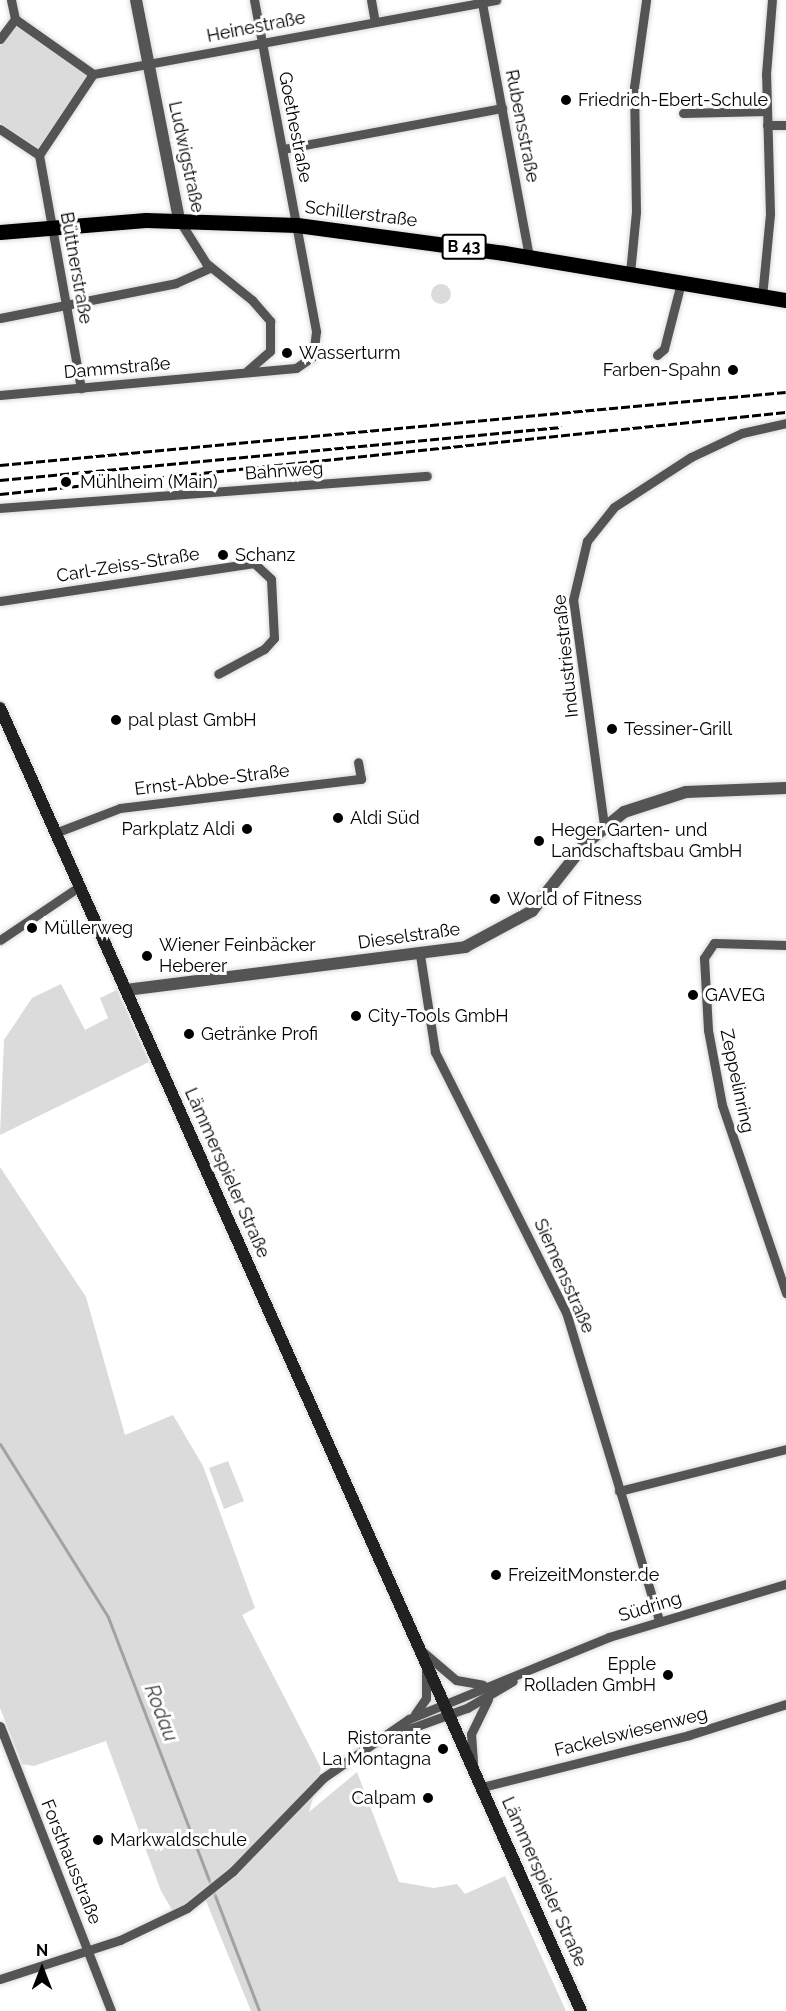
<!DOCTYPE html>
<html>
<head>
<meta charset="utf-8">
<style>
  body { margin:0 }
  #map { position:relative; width:786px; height:2011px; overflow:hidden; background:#fff; font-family:Raleway,sans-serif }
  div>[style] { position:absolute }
  .green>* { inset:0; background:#dbdbdb }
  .round { border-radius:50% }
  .stream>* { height:3px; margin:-1.5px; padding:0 1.5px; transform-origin:1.5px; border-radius:1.5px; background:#a2a2a2 }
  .roads { filter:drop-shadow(0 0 2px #dbdbdb) drop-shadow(0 0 2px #dbdbdb) }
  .minor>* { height:9px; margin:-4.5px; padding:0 4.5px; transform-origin:4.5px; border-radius:4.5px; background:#545454 }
  .tertiary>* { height:12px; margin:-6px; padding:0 6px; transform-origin:6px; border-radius:6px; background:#545454 }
  .secondary>* { height:12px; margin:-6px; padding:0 6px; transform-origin:6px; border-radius:6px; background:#212121 }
  .primary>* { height:15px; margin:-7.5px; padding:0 7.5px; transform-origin:7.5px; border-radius:7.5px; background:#000 }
  .rail>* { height:3px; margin-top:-1.5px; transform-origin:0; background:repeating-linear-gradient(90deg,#000 0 9px,transparent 0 12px) }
  .dots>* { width:16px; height:16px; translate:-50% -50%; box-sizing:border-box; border:3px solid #fff; border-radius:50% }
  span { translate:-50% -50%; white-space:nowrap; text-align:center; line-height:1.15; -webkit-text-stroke:6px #fff; paint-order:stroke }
  .shield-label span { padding:2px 4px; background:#fff; border:2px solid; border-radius:4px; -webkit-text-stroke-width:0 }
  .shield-label { font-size:16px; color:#000; font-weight:700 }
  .street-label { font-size:18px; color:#000 }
  .poi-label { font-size:18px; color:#000 }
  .left { translate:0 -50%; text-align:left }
  .right { translate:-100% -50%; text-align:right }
  .water-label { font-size:20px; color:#434343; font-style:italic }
  .north { position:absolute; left:12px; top:1939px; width:60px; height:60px; -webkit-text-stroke:4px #fff; paint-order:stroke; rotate:0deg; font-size:16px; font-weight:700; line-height:24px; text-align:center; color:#000 }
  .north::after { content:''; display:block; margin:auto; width:21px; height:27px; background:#000; clip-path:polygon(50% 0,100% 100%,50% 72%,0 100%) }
</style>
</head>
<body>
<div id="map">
  <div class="green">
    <i style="clip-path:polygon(15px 24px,88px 75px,38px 148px,0 123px,0 46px)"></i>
    <i class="round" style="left:431px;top:284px;width:20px;height:20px"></i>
    <i style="clip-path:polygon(61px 984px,85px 1030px,108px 1018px,100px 998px,117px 990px,149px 1062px,0 1135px,4px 1040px,32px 998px)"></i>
    <i style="clip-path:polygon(0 1167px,86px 1297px,125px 1435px,173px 1415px,203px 1466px,255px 1608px,242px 1615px,321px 1768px,309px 1812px,357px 1772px,399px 1882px,434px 1888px,457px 1884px,465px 1894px,505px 1876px,566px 2011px,251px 2011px,204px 1896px,175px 1915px,161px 1891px,106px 1741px,34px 1766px,22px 1764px,0 1708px)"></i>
    <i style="clip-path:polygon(228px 1461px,244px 1501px,224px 1509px,209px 1468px)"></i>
  </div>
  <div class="stream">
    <i style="left:0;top:1444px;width:204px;rotate:58deg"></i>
    <i style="left:108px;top:1617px;width:422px;rotate:69deg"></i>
  </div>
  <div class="roads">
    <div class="minor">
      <i style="left:11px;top:0;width:19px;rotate:78deg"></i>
      <i style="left:371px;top:0;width:22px;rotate:80deg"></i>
      <i style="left:482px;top:3px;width:257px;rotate:79.5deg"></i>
      <i style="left:0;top:39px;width:25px;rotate:-53deg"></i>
      <i style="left:15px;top:19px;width:95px;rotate:35.2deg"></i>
      <i style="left:93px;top:74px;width:97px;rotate:123.7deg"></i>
      <i style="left:39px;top:155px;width:47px;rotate:-146.3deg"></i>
      <i style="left:93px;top:74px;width:410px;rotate:-10.4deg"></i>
      <i style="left:683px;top:113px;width:83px;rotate:-1.4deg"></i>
      <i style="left:767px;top:125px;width:19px"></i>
      <i style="left:283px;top:149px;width:223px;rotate:-10.6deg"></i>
      <i style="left:39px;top:155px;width:237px;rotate:79.8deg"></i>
      <i style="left:179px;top:220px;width:51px;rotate:57.9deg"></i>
      <i style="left:206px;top:263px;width:59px;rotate:38.8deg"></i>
      <i style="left:252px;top:300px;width:28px;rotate:49deg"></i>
      <i style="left:270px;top:321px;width:30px;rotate:90deg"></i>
      <i style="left:270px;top:351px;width:30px;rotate:139deg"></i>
      <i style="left:630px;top:273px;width:61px;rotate:-84.4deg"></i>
      <i style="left:636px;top:212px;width:125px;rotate:-90.9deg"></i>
      <i style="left:634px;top:87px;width:88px;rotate:-82.1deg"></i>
      <i style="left:762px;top:297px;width:83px;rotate:-84.5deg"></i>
      <i style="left:770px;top:214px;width:140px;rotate:-91.6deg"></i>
      <i style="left:766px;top:74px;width:74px;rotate:-85.4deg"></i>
      <i style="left:0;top:318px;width:179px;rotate:-11.2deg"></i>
      <i style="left:176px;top:283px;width:37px;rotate:-24deg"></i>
      <i style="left:657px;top:355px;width:9px;rotate:-41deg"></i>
      <i style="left:664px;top:349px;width:68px;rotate:-75.6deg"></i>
      <i style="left:0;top:395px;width:297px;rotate:-5.2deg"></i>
      <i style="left:296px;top:368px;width:21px;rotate:-35deg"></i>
      <i style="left:313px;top:356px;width:25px;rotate:-83deg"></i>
      <i style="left:316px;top:331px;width:337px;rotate:-100.6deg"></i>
      <i style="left:0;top:508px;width:428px;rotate:-4.3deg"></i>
      <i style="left:0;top:601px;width:257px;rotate:-8.5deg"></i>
      <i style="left:254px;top:563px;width:23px;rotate:43deg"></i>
      <i style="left:271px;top:579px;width:59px;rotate:87.1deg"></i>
      <i style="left:274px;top:638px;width:15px;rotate:132deg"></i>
      <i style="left:264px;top:649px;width:52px;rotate:151.5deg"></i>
      <i style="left:604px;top:825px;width:227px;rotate:-97.8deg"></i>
      <i style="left:573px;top:600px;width:61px;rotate:-76.7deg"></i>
      <i style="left:587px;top:541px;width:43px;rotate:-51.5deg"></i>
      <i style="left:614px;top:507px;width:92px;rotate:-33deg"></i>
      <i style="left:691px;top:457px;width:56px;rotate:-25.2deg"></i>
      <i style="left:742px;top:433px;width:45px;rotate:-12.8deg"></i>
      <i style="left:55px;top:833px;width:70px;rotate:-21deg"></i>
      <i style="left:120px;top:808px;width:243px;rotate:-6.9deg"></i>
      <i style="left:361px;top:779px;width:17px;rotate:-100deg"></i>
      <i style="left:0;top:940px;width:97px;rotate:-34deg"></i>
      <i style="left:786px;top:945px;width:72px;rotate:-178.4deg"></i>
      <i style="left:714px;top:943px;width:18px;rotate:124deg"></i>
      <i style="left:704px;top:958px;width:72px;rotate:86.8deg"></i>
      <i style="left:708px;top:1030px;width:76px;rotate:79.4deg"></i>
      <i style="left:722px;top:1105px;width:199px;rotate:71.2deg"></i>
      <i style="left:420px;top:955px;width:98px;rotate:81.2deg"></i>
      <i style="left:435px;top:1052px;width:291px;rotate:63.3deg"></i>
      <i style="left:566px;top:1312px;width:323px;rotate:73.2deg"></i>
      <i style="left:619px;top:1491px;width:172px;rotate:-14.1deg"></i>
      <i style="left:423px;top:1652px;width:43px;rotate:40.3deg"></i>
      <i style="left:456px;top:1680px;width:27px;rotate:10deg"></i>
      <i style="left:415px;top:1714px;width:19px;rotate:-55deg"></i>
      <i style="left:426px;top:1698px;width:32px;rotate:-90deg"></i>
      <i style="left:0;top:1726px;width:306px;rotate:68.7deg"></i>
      <i style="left:395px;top:1734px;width:77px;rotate:-19.9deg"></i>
      <i style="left:467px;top:1708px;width:53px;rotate:-30.4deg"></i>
      <i style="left:473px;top:1762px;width:28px;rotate:-94deg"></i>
      <i style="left:471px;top:1734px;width:39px;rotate:-64deg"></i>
      <i style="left:482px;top:1787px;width:213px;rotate:-14.1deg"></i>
      <i style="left:689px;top:1735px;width:102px;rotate:-17.7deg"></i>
      <i style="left:0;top:1979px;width:126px;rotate:-18deg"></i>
      <i style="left:120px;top:1940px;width:74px;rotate:-25.5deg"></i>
      <i style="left:187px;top:1908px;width:59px;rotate:-38.8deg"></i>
      <i style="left:233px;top:1871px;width:129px;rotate:-45.9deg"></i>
      <i style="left:323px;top:1778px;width:104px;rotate:-34.5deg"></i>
      <i style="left:409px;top:1719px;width:216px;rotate:-22.3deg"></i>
      <i style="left:609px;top:1637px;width:185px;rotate:-16.7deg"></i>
    </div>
    <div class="tertiary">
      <i style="left:136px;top:0;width:224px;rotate:78.9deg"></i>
      <i style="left:126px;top:990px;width:342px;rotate:-7.2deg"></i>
      <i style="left:465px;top:947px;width:76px;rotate:-28.2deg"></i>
      <i style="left:532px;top:911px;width:85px;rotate:-51.7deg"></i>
      <i style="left:585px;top:844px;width:50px;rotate:-39.4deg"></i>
      <i style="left:624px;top:812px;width:65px;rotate:-17.9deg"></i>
      <i style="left:686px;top:792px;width:100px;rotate:-2.3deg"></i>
    </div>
    <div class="secondary">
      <i style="left:0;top:708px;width:1427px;rotate:65.97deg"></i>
    </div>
    <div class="primary">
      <i style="left:0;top:232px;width:146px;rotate:-4.7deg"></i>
      <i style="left:146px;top:220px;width:151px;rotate:1.9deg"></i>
      <i style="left:297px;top:225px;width:209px;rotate:7.7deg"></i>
      <i style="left:504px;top:253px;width:286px;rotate:9.5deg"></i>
    </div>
  </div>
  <div class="rail">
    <i style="left:0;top:465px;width:789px;rotate:-5.31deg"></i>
    <i style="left:0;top:480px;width:564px;rotate:-5.39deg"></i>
    <i style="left:0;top:494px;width:790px;rotate:-5.96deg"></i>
  </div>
  <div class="dots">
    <i style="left:566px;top:100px;background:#000"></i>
    <i style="left:287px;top:353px;background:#000"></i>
    <i style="left:733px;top:370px;background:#000"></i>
    <i style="left:66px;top:482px;background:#000"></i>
    <i style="left:223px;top:555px;background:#000"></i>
    <i style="left:116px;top:720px;background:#000"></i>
    <i style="left:612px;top:729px;background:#000"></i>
    <i style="left:338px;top:818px;background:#000"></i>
    <i style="left:247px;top:829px;background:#000"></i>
    <i style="left:539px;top:841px;background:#000"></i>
    <i style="left:495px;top:899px;background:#000"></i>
    <i style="left:32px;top:928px;background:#000"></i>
    <i style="left:147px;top:956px;background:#000"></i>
    <i style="left:693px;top:995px;background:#000"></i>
    <i style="left:356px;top:1016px;background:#000"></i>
    <i style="left:189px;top:1034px;background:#000"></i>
    <i style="left:496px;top:1575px;background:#000"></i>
    <i style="left:668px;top:1675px;background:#000"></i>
    <i style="left:443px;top:1749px;background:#000"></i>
    <i style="left:428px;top:1798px;background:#000"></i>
    <i style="left:98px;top:1840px;background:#000"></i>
  </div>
  <div class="shield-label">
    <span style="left:464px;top:247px">B 43</span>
  </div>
  <div class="street-label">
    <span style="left:256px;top:27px;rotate:-11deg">Heinestraße</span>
    <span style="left:522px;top:126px;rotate:79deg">Rubensstraße</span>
    <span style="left:295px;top:127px;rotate:79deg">Goethestraße</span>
    <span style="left:186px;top:157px;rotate:78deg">Ludwigstraße</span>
    <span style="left:361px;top:214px;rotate:7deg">Schillerstraße</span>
    <span style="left:76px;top:268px;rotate:80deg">Büttnerstraße</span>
    <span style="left:117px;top:368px;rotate:-5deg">Dammstraße</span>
    <span style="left:284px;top:471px;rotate:-4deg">Bahnweg</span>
    <span style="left:128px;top:565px;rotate:-9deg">Carl-Zeiss-Straße</span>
    <span style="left:566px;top:656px;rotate:-96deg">Industriestraße</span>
    <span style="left:212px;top:780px;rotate:-7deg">Ernst-Abbe-Straße</span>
    <span style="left:409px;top:936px;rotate:-8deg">Dieselstraße</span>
    <span style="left:737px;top:1081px;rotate:78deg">Zeppelinring</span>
    <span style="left:227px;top:1173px;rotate:66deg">Lämmerspieler Straße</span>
    <span style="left:564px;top:1276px;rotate:66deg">Siemensstraße</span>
    <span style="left:650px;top:1607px;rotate:-17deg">Südring</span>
    <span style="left:631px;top:1732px;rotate:-14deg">Fackelswiesenweg</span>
    <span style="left:71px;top:1862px;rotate:68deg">Forsthausstraße</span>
    <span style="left:544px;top:1882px;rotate:66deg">Lämmerspieler Straße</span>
  </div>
  <div class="poi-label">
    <span class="left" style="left:578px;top:100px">Friedrich-Ebert-Schule</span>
    <span class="left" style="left:299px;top:353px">Wasserturm</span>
    <span class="right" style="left:721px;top:370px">Farben-Spahn</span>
    <span class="left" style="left:80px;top:482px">Mühlheim (Main)</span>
    <span class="left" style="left:235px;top:555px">Schanz</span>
    <span class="left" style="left:128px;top:720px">pal plast GmbH</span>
    <span class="left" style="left:624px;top:729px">Tessiner-Grill</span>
    <span class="left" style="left:350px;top:818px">Aldi Süd</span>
    <span class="right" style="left:235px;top:829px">Parkplatz Aldi</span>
    <span class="left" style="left:551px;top:841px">Heger Garten- und<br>Landschaftsbau GmbH</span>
    <span class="left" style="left:507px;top:899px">World of Fitness</span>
    <span class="left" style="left:44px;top:928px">Müllerweg</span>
    <span class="left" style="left:159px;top:956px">Wiener Feinbäcker<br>Heberer</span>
    <span class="left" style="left:705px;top:995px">GAVEG</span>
    <span class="left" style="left:368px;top:1016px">City-Tools GmbH</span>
    <span class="left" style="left:201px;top:1034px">Getränke Profi</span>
    <span class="left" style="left:508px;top:1575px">FreizeitMonster.de</span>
    <span class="right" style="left:656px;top:1675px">Epple<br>Rolladen GmbH</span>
    <span class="right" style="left:431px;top:1749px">Ristorante<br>La Montagna</span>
    <span class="right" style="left:416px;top:1798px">Calpam</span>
    <span class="left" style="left:110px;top:1840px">Markwaldschule</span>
  </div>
  <div class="water-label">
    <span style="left:161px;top:1713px;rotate:69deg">Rodau</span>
  </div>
  <div class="north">N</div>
</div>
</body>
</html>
